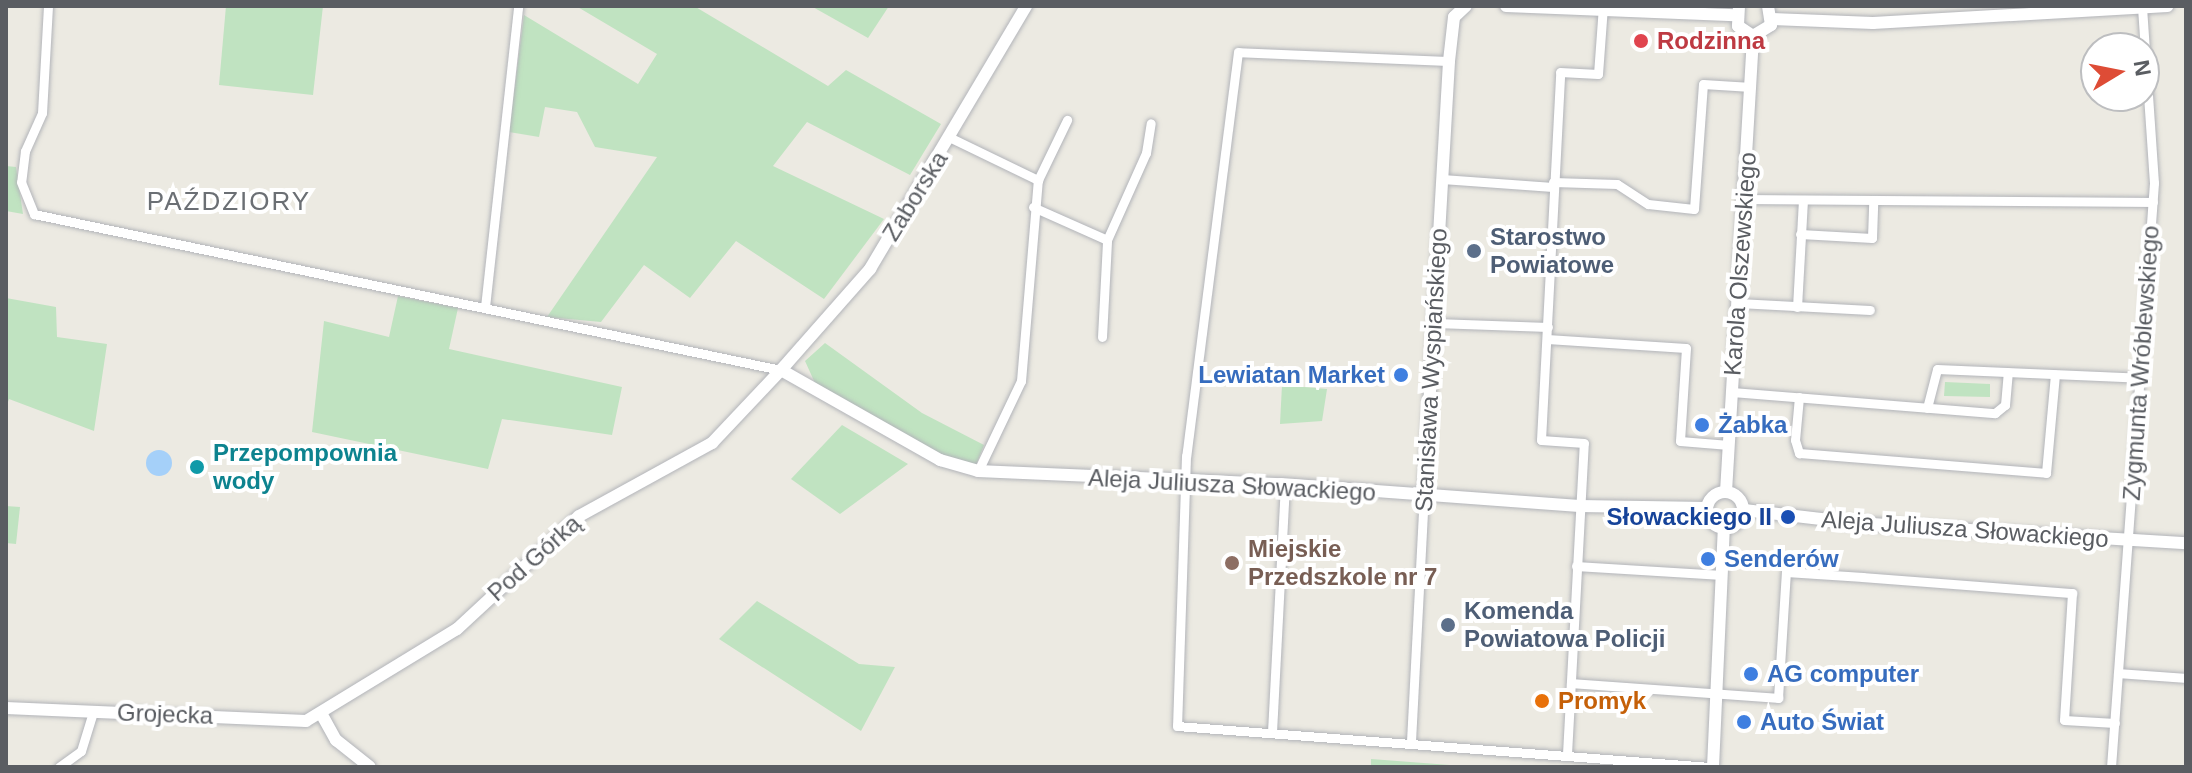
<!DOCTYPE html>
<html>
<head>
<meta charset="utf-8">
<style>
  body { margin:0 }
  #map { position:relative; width:2192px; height:773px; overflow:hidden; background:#eceae2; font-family:Helvetica,sans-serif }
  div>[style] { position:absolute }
  .green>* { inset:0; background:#c0e3c1 }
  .water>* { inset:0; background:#a5d0f9 }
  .round { border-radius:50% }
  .roads { filter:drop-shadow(0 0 2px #b2b4b9) drop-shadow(0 0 2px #b2b4b9) }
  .street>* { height:9px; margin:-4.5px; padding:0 4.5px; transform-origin:4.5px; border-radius:4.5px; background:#fff }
  .secondary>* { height:12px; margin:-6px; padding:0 6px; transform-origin:6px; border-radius:6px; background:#fff }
  .secondary>.ring { margin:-6px; padding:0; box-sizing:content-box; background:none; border:12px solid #fff; border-radius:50% }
  .dots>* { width:22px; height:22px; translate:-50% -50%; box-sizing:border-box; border:4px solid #fff; border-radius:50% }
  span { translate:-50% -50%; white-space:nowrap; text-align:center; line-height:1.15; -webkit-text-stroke:8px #fff; paint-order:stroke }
  .health-label { font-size:24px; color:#be3a42; font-weight:700 }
  .left { translate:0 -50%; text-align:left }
  .street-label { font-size:24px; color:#5a5d62 }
  .service-label { font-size:24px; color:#4e5e75; font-weight:700 }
  .shop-label { font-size:24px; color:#366cbe; font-weight:700 }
  .right { translate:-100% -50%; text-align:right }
  .culture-label { font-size:24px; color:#0d838f; font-weight:700 }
  .transit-label { font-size:24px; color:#164399; font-weight:700 }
  .education-label { font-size:24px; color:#785e54; font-weight:700 }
  .food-label { font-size:24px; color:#c56008; font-weight:700 }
  .neighbourhood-label { font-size:26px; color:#6b6f74; letter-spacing:2px }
  .frame { position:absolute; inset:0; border:8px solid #5a5d62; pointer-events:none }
  .north { position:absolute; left:2080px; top:32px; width:80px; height:80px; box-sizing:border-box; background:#fff; border:2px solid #bdbec0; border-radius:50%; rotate:80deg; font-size:22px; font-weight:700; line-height:32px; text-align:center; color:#5a5d62 }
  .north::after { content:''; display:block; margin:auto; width:28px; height:36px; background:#de4c36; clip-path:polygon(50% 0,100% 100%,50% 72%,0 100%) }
</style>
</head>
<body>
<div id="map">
  <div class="green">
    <i style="clip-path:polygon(226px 6px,323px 6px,313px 95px,219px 85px)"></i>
    <i style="clip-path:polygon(576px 6px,694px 6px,828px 86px,846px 70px,941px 124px,910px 175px,807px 122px,773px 166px,884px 219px,824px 299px,736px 241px,690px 298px,644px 265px,601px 322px,547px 317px,657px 157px,595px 147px,577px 112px,545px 107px,539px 137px,509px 132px,524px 15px,638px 84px,657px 54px)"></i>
    <i style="clip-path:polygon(811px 6px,889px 6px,868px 38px)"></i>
    <i style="clip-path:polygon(6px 166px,16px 167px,23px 214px,6px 211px)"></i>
    <i style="clip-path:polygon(398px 296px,458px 308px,449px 349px,622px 387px,612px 435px,502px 419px,488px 469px,312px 432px,324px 321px,389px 337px)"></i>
    <i style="clip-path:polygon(6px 298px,56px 307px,57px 337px,107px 344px,94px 431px,9px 399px,6px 408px)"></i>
    <i style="clip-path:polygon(825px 343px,922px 413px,984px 445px,976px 465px,942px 455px,815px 383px,805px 361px)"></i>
    <i style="clip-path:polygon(1945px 382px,1990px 384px,1990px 397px,1944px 396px)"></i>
    <i style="clip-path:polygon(1282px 385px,1327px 389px,1322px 421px,1280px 424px)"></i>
    <i style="clip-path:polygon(842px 425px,908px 464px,840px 514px,791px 479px)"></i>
    <i style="clip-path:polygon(6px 506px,20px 507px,16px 544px,6px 543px)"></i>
    <i style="clip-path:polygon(757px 601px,859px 664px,895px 667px,861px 731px,719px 639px)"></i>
    <i style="clip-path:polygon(1371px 759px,1463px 766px,1463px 767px,1371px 767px)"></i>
  </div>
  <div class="water">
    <i class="round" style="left:146px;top:450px;width:26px;height:26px"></i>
  </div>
  <div class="roads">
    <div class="street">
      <i style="left:48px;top:6px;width:107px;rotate:93.2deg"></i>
      <i style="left:42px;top:113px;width:42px;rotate:114.1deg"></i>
      <i style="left:25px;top:151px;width:31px;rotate:97deg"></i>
      <i style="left:21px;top:182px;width:35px;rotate:68deg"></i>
      <i style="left:34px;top:214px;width:763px;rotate:11.8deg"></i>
      <i style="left:1449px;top:61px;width:211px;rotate:-177.6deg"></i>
      <i style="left:1238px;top:52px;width:407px;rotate:97.3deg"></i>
      <i style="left:1186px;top:456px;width:270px;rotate:91.9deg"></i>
      <i style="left:1177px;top:726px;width:535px;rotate:4.4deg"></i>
      <i style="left:951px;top:138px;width:97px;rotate:25.8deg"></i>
      <i style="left:1442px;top:179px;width:111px;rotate:4.1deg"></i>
      <i style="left:1553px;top:182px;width:64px;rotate:1.8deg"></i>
      <i style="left:1617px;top:184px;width:37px;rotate:33deg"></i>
      <i style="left:1648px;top:204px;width:46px;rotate:6.2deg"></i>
      <i style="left:1694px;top:209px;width:125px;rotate:-85.9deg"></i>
      <i style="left:1703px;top:84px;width:48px;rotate:3.6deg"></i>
      <i style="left:1744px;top:199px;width:409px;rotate:0.4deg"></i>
      <i style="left:1033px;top:207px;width:81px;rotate:24deg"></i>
      <i style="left:1800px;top:234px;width:72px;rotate:3.2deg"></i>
      <i style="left:1872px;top:238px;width:35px;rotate:-88deg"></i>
      <i style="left:1738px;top:303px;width:132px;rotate:3deg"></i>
      <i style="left:485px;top:307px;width:303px;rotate:-83.7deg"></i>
      <i style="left:1797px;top:307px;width:106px;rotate:-86.8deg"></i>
      <i style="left:1435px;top:323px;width:113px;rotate:2deg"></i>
      <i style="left:1102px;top:337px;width:97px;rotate:-87deg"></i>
      <i style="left:1107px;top:240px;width:95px;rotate:-65.9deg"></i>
      <i style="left:1146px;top:153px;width:30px;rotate:-81deg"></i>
      <i style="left:1547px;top:339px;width:139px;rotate:3.7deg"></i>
      <i style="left:1686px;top:348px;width:93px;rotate:93.7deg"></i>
      <i style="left:1680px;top:441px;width:49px;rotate:4.7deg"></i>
      <i style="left:1732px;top:392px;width:264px;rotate:4.6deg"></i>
      <i style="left:1995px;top:413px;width:13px;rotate:-39deg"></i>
      <i style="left:2005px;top:405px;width:33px;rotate:-85deg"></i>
      <i style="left:1799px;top:397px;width:43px;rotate:95.3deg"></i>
      <i style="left:1795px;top:440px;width:14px;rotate:73deg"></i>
      <i style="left:1799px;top:453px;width:248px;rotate:4.6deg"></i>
      <i style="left:2046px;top:473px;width:99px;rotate:-84.8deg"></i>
      <i style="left:1927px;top:408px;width:40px;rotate:-75.6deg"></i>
      <i style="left:1937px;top:369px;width:203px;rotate:2.5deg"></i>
      <i style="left:978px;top:471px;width:100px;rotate:-64.5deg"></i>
      <i style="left:1021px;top:381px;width:202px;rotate:-85.2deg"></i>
      <i style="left:1038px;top:180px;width:67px;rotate:-64.2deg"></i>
      <i style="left:1576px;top:566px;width:146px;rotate:3.5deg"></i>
      <i style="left:2118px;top:673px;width:68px;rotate:4.2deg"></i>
      <i style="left:1571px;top:683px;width:208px;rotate:4.1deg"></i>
      <i style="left:1778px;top:698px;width:126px;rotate:-86.4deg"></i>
      <i style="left:1786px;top:572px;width:77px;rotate:3.7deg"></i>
      <i style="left:1863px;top:577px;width:210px;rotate:4.4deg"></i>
      <i style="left:2072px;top:593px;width:127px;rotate:93.6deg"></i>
      <i style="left:2064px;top:720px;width:51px;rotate:3.4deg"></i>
      <i style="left:1272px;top:732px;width:247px;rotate:-87deg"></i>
      <i style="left:1411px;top:741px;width:246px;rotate:-87deg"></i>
      <i style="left:1567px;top:754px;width:311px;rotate:-86.9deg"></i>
      <i style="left:1584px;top:443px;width:43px;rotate:-176deg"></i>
      <i style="left:1541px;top:440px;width:368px;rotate:-87deg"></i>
      <i style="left:1560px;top:72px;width:38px;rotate:3deg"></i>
      <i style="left:1598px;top:74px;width:68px;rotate:-85.8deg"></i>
      <i style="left:59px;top:767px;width:27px;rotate:-36deg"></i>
      <i style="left:81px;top:751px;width:41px;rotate:-72.9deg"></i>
      <i style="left:2111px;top:767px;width:586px;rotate:-85.79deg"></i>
      <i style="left:2154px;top:183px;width:175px;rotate:-93.9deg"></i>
    </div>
    <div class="secondary">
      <i style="left:1506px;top:6px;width:229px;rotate:2.3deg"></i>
      <i style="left:1739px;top:6px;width:20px;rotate:93deg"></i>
      <i style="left:1738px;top:26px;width:18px;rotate:34deg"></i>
      <i style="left:1753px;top:36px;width:21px;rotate:-31deg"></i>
      <i style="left:1771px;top:25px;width:19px;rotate:-99deg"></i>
      <i style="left:1772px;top:19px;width:101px;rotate:2.3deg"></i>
      <i style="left:1873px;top:23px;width:295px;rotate:-3.3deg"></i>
      <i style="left:781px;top:370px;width:183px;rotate:29.5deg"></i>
      <i style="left:940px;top:460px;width:40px;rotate:16deg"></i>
      <i style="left:978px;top:471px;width:303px;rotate:2.5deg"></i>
      <i style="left:1281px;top:484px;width:299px;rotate:4.2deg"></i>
      <i style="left:1579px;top:506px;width:128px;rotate:0.9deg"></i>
      <i style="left:1726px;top:492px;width:457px;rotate:-86.6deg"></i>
      <i class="ring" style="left:1707px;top:492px;width:24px;height:24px"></i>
      <i style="left:1424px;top:495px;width:435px;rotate:-86.7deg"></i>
      <i style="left:1449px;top:61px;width:44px;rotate:-83.5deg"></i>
      <i style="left:1454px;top:17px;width:16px;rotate:-43deg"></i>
      <i style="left:1744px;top:510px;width:112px;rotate:6.7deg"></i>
      <i style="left:1855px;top:523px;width:332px;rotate:3.5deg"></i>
      <i style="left:6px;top:708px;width:300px;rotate:2.5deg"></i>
      <i style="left:306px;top:721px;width:177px;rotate:-31.4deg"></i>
      <i style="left:457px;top:629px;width:166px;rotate:-42.8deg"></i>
      <i style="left:579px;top:516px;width:152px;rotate:-28.8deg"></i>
      <i style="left:712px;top:443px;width:100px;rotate:-46.6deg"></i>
      <i style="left:781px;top:370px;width:135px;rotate:-48.6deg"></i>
      <i style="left:870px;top:269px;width:306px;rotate:-59.3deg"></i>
      <i style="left:322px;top:715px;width:29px;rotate:61deg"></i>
      <i style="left:336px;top:740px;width:43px;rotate:38.5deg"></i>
      <i style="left:1713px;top:767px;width:239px;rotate:-87.4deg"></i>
    </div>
  </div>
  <div class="dots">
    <i style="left:1641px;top:41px;background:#e0444e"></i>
    <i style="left:1474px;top:251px;background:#5c6f8a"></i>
    <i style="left:1401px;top:375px;background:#3f7fe0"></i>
    <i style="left:1702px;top:425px;background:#3f7fe0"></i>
    <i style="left:197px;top:467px;background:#0f9aa8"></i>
    <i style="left:1788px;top:517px;background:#1a4fb4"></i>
    <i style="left:1708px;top:559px;background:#3f7fe0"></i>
    <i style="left:1232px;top:563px;background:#8d6e63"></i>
    <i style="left:1448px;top:625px;background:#5c6f8a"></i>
    <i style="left:1751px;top:674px;background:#3f7fe0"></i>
    <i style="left:1542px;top:701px;background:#e8710a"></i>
    <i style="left:1744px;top:722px;background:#3f7fe0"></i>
  </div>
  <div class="health-label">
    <span class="left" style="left:1657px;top:41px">Rodzinna</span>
  </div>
  <div class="street-label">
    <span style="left:915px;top:196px;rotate:-58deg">Zaborska</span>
    <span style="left:1740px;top:264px;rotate:-86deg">Karola Olszewskiego</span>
    <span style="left:2141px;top:363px;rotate:-86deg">Zygmunta Wróblewskiego</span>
    <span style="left:1431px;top:370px;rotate:-87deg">Stanisława Wyspiańskiego</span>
    <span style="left:1232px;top:485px;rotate:3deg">Aleja Juliusza Słowackiego</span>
    <span style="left:1965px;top:529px;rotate:4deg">Aleja Juliusza Słowackiego</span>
    <span style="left:534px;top:558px;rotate:-42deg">Pod Górką</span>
    <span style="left:165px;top:714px;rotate:2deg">Grojecka</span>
  </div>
  <div class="service-label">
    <span class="left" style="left:1490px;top:251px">Starostwo<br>Powiatowe</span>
    <span class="left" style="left:1464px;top:625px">Komenda<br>Powiatowa Policji</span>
  </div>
  <div class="shop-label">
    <span class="right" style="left:1385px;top:375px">Lewiatan Market</span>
    <span class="left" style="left:1718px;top:425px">Żabka</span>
    <span class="left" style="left:1724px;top:559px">Senderów</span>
    <span class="left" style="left:1767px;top:674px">AG computer</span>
    <span class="left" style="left:1760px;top:722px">Auto Świat</span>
  </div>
  <div class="culture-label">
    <span class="left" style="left:213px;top:467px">Przepompownia<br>wody</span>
  </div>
  <div class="transit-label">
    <span class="right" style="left:1772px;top:517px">Słowackiego II</span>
  </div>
  <div class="education-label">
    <span class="left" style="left:1248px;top:563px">Miejskie<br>Przedszkole nr 7</span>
  </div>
  <div class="food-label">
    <span class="left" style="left:1558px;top:701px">Promyk</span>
  </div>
  <div class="neighbourhood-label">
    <span style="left:229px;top:202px">PAŹDZIORY</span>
  </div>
  <div class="frame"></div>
  <div class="north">N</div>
</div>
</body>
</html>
